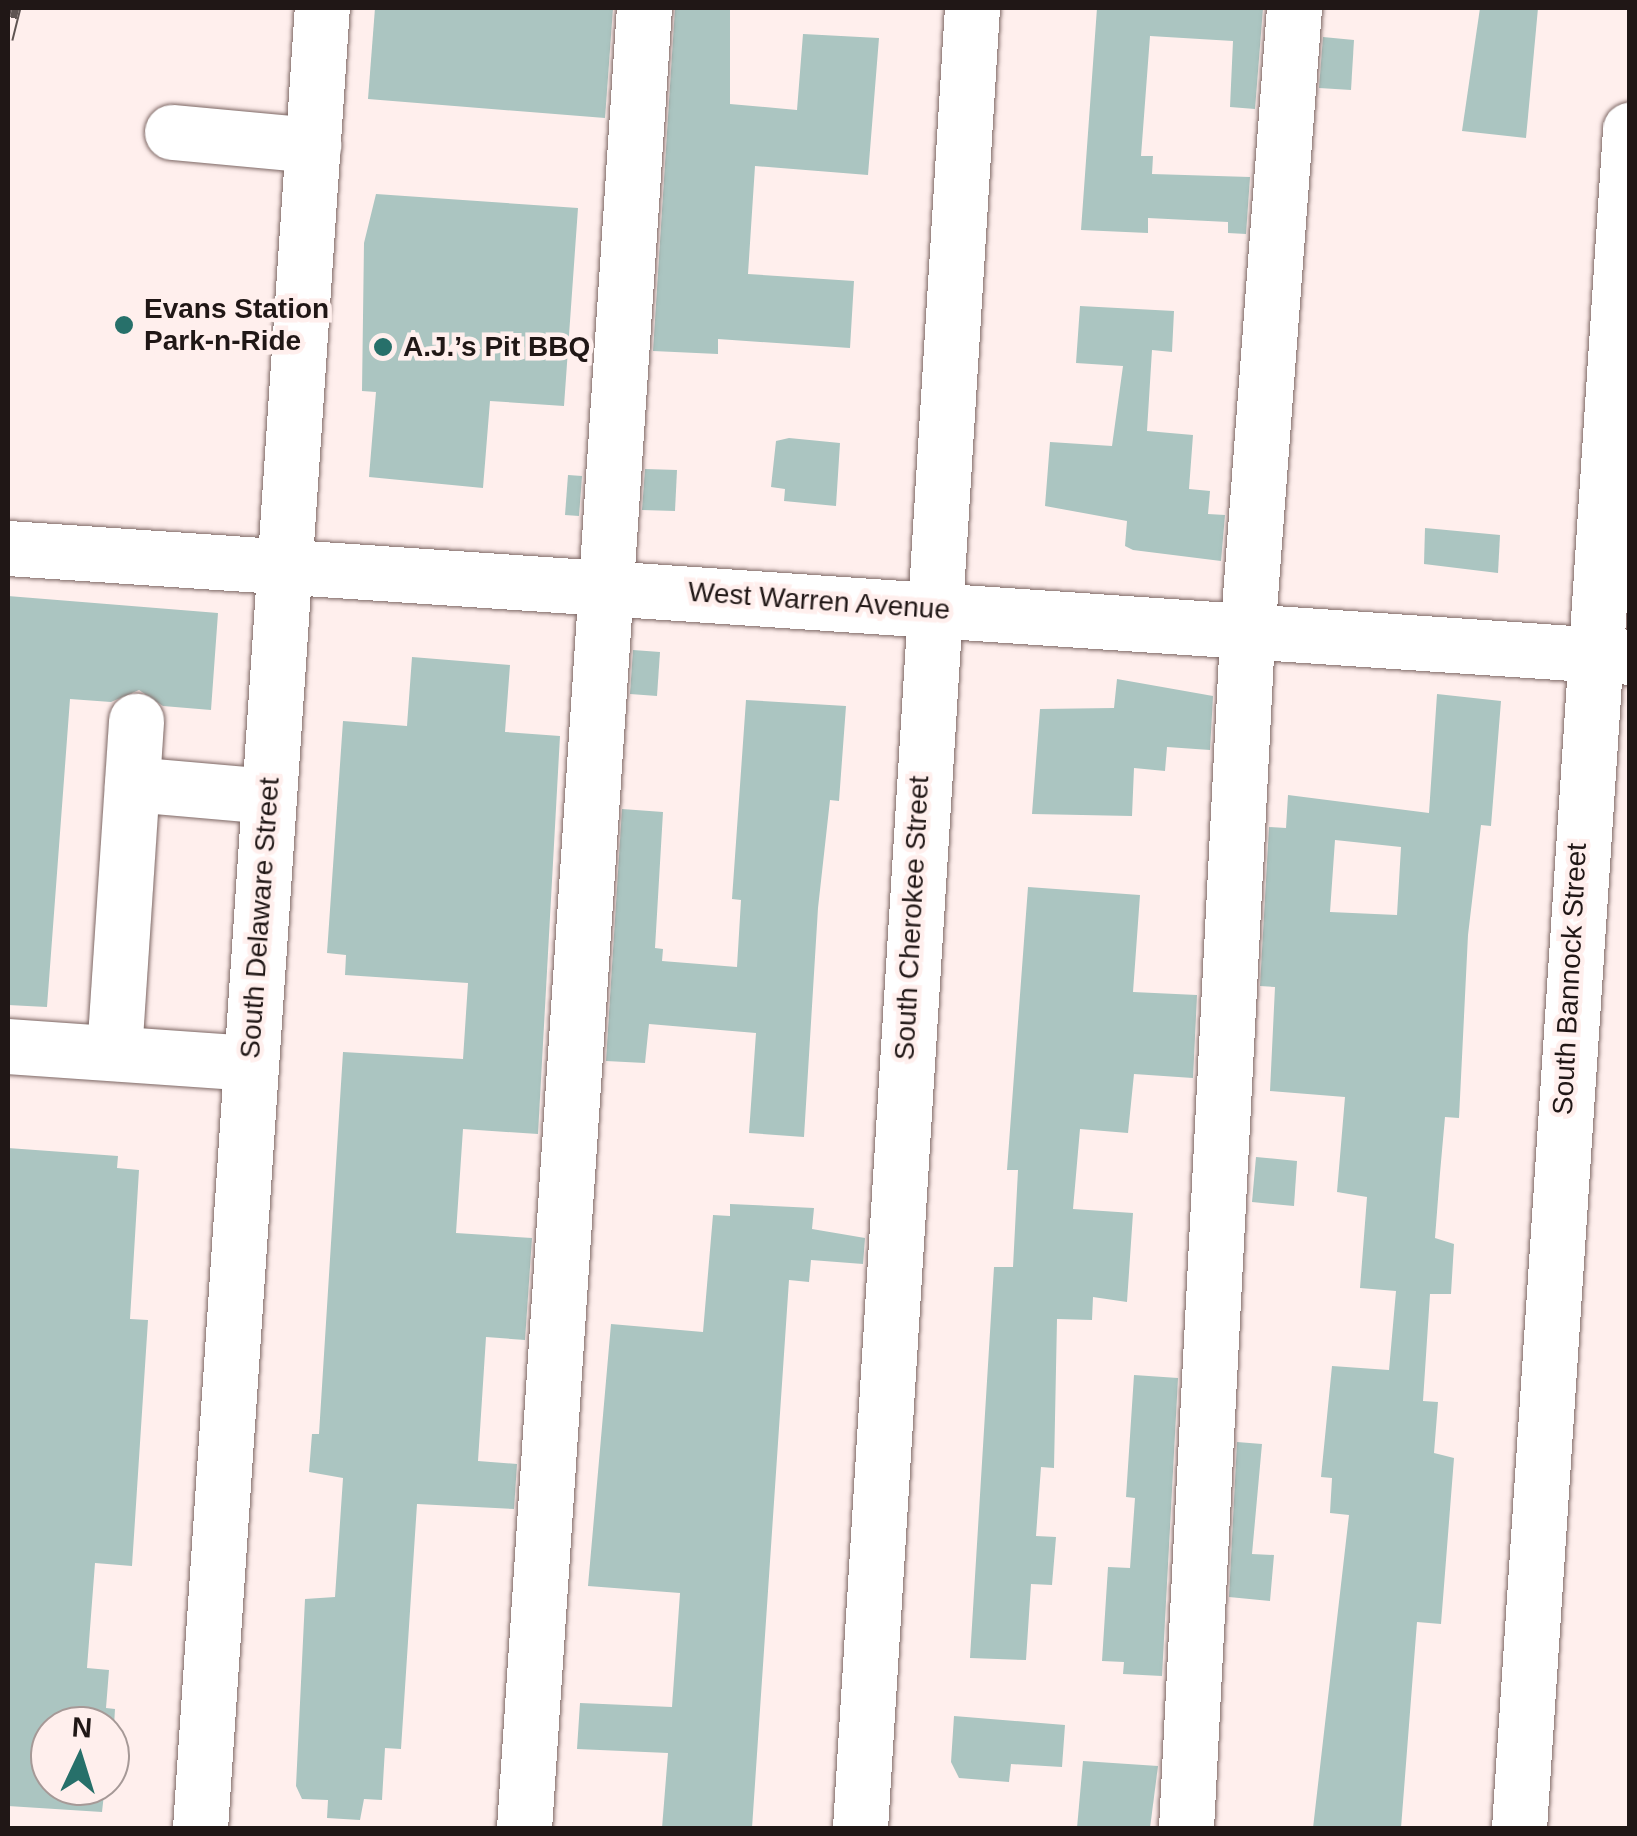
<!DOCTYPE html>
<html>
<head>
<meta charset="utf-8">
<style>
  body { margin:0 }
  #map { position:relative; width:1637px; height:1836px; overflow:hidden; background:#ffefed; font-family:Helvetica,sans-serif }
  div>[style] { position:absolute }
  .building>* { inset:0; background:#abc5c1 }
  .roads { filter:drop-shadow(0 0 2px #7d6764) drop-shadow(0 0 2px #7d6764) }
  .minor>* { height:55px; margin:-27.5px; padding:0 27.5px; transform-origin:27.5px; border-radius:27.5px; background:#fff }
  .rail>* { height:11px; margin-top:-5.5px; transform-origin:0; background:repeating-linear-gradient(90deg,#ffefed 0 22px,#5f5452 0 44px); box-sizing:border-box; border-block:2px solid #5f5452 }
  .dots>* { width:28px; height:28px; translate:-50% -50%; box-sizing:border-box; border:5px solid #ffefed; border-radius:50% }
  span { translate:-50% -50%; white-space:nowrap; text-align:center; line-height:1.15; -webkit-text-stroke:9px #ffefed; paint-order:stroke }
  .poi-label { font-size:28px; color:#201716; font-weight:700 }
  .left { translate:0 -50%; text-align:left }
  .street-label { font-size:28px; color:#201716 }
  .frame { position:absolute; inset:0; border:10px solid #201716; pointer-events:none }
  .north { position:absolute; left:30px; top:1706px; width:100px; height:100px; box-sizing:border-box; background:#ffefed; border:2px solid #a69997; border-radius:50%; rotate:4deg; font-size:28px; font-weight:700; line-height:40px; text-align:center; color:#201716 }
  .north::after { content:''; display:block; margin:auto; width:35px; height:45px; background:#27706a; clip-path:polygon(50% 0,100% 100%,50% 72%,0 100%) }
</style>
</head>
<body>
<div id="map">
  <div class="building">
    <i style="clip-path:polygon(375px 8px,613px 8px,605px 118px,368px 99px)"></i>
    <i style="clip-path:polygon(675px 8px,730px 8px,730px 104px,797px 110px,803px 34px,879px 38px,868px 175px,755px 166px,748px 274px,854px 281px,850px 348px,718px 339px,718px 354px,653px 351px)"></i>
    <i style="clip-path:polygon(1097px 8px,1263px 8px,1255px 109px,1230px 107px,1233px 41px,1150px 36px,1141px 156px,1153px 156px,1152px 174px,1250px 177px,1246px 234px,1228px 233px,1228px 222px,1148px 218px,1148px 233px,1081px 230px)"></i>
    <i style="clip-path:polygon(1480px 8px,1538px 8px,1526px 138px,1462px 131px)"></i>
    <i style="clip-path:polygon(1323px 37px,1354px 40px,1351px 90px,1319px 88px)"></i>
    <i style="clip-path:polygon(376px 194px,578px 208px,564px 406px,490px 401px,483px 488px,369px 477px,376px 392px,362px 391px,364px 243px)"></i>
    <i style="clip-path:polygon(1080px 306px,1174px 311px,1172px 352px,1152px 350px,1147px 431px,1193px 435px,1189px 489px,1210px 491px,1208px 514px,1225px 515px,1221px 561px,1133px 550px,1125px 546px,1127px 521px,1045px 506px,1050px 442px,1112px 446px,1123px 366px,1076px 363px)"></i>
    <i style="clip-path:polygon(789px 438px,840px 443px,836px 506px,784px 501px,785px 489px,771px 487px,776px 441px)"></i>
    <i style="clip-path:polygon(645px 469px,677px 470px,675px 511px,642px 510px)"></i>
    <i style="clip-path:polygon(568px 475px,582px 476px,579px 516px,565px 515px)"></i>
    <i style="clip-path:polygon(1425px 528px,1500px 535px,1498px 573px,1424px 564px)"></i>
    <i style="clip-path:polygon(8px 596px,218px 613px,211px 710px,163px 706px,139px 690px,111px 702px,70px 699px,47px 1007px,8px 1005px)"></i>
    <i style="clip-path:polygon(633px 650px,660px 652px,657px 696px,630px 694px)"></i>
    <i style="clip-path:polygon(412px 657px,510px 665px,505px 732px,560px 736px,538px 1134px,463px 1129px,456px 1233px,532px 1238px,525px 1340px,486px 1337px,478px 1461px,517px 1464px,514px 1509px,417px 1504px,401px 1749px,385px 1748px,382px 1800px,364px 1799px,360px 1820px,327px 1818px,328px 1800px,302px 1799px,296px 1786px,305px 1599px,335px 1597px,343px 1478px,309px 1472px,312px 1434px,319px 1434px,343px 1052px,463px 1059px,468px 983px,345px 975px,346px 955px,327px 953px,343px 721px,407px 726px)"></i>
    <i style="clip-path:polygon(1117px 679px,1213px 696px,1210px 750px,1167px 747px,1165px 771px,1134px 768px,1132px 816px,1032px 814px,1040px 709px,1114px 708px)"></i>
    <i style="clip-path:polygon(evenodd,1437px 694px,1501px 701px,1491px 826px,1481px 825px,1468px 935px,1459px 1118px,1445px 1117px,1440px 1173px,1435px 1238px,1454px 1244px,1451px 1294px,1430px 1294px,1423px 1401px,1438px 1402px,1434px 1453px,1454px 1458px,1441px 1624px,1417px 1622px,1401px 1828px,1313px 1828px,1349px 1515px,1330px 1513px,1332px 1478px,1321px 1477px,1332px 1366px,1389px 1370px,1396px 1291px,1360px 1288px,1367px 1197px,1337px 1192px,1345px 1097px,1270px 1091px,1275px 987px,1260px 986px,1269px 827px,1286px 828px,1288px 795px,1429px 813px,1437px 694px,1335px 840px,1401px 847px,1397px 915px,1330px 912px,1335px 840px)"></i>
    <i style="clip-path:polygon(746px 700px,846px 706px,839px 801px,830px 800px,818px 908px,804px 1137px,749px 1133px,756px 1033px,649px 1024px,645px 1063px,606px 1061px,622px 809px,663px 812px,655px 948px,663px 949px,662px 961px,737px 967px,741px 900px,732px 899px)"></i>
    <i style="clip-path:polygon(1028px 887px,1140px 895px,1133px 992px,1197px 995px,1193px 1078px,1134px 1074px,1128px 1133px,1080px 1129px,1073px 1209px,1133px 1213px,1127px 1302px,1093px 1297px,1092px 1320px,1057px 1319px,1054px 1468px,1041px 1467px,1036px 1536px,1056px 1537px,1052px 1585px,1031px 1584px,1026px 1660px,970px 1658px,994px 1267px,1013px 1267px,1018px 1170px,1007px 1170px)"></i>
    <i style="clip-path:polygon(evenodd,8px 1148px,118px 1156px,117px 1168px,139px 1170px,130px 1319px,148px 1320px,132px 1566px,95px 1563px,87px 1668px,109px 1670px,106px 1708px,115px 1709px,110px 1795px,104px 1794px,102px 1812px,8px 1806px,8px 1148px,50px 1726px,110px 1726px,110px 1786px,50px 1786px,50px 1726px)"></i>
    <i style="clip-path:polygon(1256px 1157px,1297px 1161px,1294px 1206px,1252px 1202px)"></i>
    <i style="clip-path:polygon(730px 1204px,814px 1208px,812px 1229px,865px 1238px,863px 1264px,811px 1260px,809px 1282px,789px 1280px,752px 1828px,662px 1828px,668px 1753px,577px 1749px,580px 1703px,672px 1707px,680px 1593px,588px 1586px,611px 1324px,703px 1332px,713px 1215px,730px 1216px)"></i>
    <i style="clip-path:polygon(1134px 1375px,1178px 1378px,1162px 1676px,1123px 1674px,1124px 1662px,1102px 1661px,1108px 1567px,1130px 1568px,1135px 1498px,1126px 1497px)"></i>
    <i style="clip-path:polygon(1237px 1442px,1262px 1444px,1252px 1554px,1274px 1555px,1270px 1601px,1229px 1597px)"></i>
    <i style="clip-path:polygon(954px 1716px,1065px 1725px,1062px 1767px,1011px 1764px,1009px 1782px,959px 1778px,951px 1762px)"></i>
    <i style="clip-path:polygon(1083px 1761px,1158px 1766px,1150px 1828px,1077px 1828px)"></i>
  </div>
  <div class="roads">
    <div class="minor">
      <i style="left:172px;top:132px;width:142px;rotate:5.3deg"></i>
      <i style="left:8px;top:548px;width:1626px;rotate:3.84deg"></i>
      <i style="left:132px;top:784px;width:137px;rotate:5deg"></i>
      <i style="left:8px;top:1046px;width:243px;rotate:4deg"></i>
      <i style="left:114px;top:1053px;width:333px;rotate:-86.2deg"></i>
      <i style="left:200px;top:1828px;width:1824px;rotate:-86.17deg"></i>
      <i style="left:524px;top:1828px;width:1824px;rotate:-86.23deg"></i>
      <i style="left:860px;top:1828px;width:1823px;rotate:-86.48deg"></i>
      <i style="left:1186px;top:1828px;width:1194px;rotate:-87.07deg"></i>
      <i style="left:1247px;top:636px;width:630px;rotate:-85.72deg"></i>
      <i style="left:1519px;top:1828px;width:1702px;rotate:-86.26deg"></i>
    </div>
  </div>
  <div class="rail">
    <i style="left:8px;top:39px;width:32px;rotate:-76deg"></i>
  </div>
  <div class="dots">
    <i style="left:124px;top:325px;background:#27706a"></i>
    <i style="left:383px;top:347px;background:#27706a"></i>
  </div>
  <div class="poi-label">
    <span class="left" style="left:144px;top:325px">Evans Station<br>Park-n-Ride</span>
    <span class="left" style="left:403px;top:347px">A.J.’s Pit BBQ</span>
  </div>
  <div class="street-label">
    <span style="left:819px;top:601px;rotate:4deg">West Warren Avenue</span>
    <span style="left:260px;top:918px;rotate:-86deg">South Delaware Street</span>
    <span style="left:912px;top:918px;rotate:-87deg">South Cherokee Street</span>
    <span style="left:1570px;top:979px;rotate:-87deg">South Bannock Street</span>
  </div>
  <div class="frame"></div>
  <div class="north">N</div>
</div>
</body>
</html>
